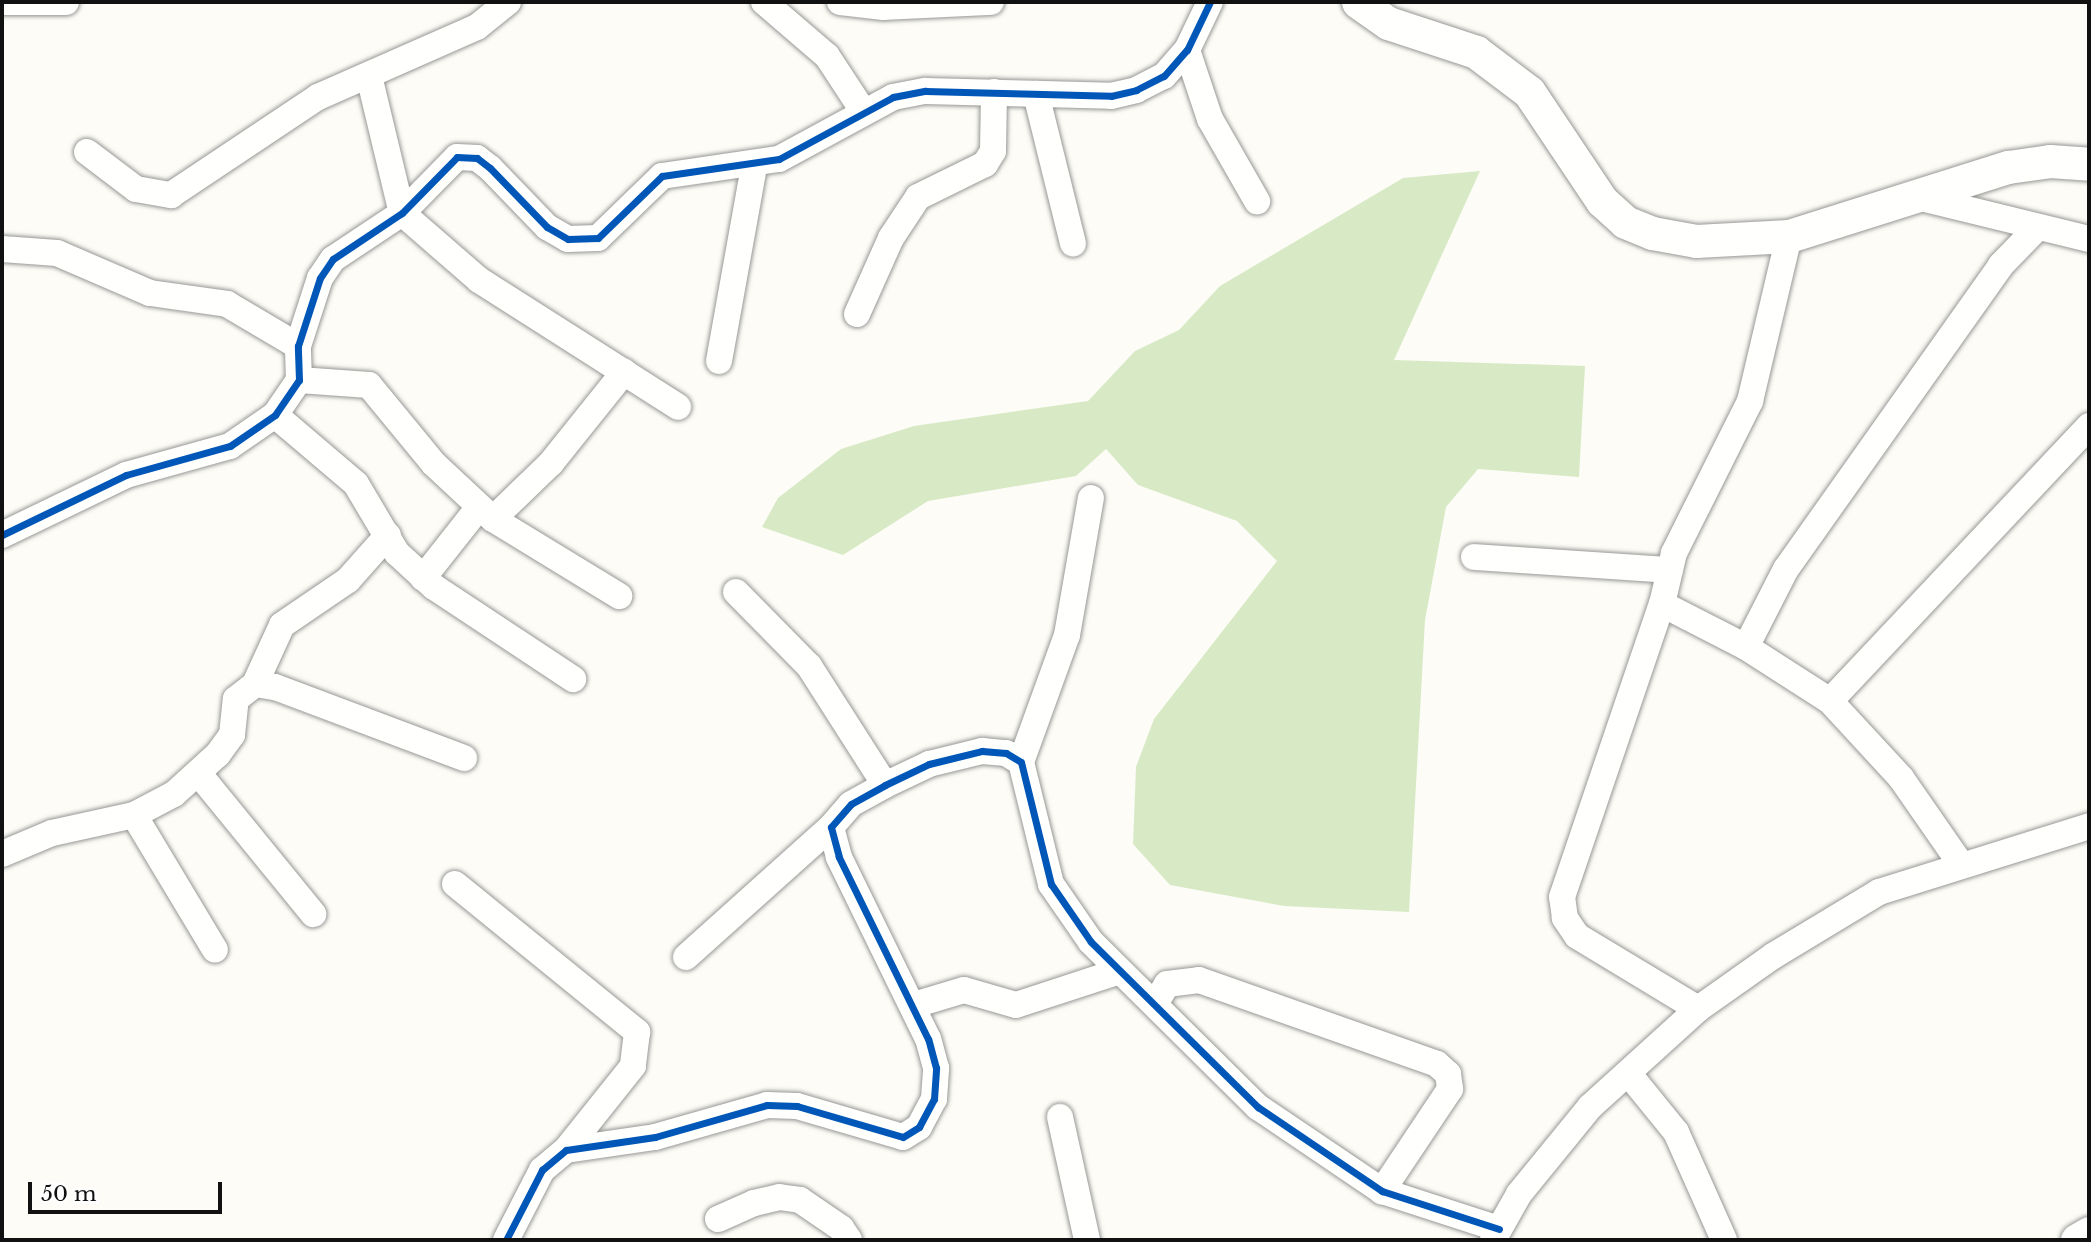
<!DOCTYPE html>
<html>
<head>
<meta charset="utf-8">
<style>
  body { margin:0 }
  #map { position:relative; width:2091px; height:1242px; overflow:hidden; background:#fdfcf7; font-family:"Libre Baskerville",serif }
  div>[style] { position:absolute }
  .forest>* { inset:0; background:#d8eac5 }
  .roads { filter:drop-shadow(0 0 2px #979795) drop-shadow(0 0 2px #979795) }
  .minor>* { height:26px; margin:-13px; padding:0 13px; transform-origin:13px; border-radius:13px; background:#fffffe }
  .tertiary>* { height:33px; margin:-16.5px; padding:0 16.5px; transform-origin:16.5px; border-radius:16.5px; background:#fffffe }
  .cycleway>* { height:7px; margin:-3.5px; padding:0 3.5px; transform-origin:3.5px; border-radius:3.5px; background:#0057b8 }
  span { translate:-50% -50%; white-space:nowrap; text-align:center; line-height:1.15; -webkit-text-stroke:7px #fff; paint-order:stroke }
  .frame { position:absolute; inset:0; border:4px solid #111; pointer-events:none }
  .scale { position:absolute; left:28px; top:1182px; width:194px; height:32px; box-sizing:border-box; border:4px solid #111; border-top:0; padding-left:9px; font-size:21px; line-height:24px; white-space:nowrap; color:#111; -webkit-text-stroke:5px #fff; paint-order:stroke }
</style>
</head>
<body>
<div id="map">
  <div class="forest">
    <i style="clip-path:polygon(1480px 171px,1394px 360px,1585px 366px,1579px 477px,1478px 469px,1446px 507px,1425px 620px,1409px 912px,1284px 906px,1170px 885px,1133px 844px,1136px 767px,1154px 719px,1277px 561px,1237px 521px,1138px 485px,1106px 449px,1076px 476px,928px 501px,843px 555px,762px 527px,778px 498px,841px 449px,914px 426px,1088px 401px,1135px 351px,1179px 330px,1220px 286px,1403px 178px)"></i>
  </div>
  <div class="roads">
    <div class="minor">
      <i style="left:3px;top:2px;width:63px"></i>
      <i style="left:764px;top:2px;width:83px;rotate:40.6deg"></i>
      <i style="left:827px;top:56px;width:66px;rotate:56.8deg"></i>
      <i style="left:840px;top:2px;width:44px;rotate:6.5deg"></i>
      <i style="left:884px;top:7px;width:107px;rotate:-2.7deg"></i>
      <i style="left:1187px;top:50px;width:73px;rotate:71.6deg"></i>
      <i style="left:1210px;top:119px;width:95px;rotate:60.2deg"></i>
      <i style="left:369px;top:76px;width:141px;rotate:76.5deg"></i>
      <i style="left:402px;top:213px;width:102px;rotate:41deg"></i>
      <i style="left:479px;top:280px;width:236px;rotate:32.5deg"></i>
      <i style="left:1036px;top:94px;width:154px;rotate:76.1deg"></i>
      <i style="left:87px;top:152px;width:61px;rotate:37.1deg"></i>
      <i style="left:136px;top:189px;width:36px;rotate:10deg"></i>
      <i style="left:171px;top:195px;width:177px;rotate:-33.7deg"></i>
      <i style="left:318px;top:97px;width:174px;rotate:-23.8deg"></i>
      <i style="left:477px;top:27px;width:40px;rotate:-39deg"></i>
      <i style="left:1921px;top:198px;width:173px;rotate:13.7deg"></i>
      <i style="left:2px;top:249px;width:55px;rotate:4.2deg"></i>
      <i style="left:57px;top:253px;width:101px;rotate:23.3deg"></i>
      <i style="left:150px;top:293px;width:78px;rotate:8.1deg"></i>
      <i style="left:227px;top:304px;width:82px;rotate:30.6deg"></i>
      <i style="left:857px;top:314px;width:83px;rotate:-65.9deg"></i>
      <i style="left:891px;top:238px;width:49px;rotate:-56.6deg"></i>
      <i style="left:918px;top:197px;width:75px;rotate:-26.2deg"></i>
      <i style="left:985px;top:164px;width:15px;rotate:-58deg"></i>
      <i style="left:993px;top:151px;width:59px;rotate:-89deg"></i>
      <i style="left:719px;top:361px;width:198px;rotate:-79.8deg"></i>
      <i style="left:299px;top:380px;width:70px;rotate:4.1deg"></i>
      <i style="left:369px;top:385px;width:102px;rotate:50.6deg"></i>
      <i style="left:434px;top:464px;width:81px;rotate:43deg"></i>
      <i style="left:493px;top:519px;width:148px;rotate:31.4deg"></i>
      <i style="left:275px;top:415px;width:106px;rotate:40.4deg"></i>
      <i style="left:356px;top:484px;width:80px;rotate:59.3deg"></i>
      <i style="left:397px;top:553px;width:50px;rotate:42.6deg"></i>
      <i style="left:434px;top:587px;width:167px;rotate:33.5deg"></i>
      <i style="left:493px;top:519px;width:81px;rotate:-44deg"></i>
      <i style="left:551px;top:463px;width:117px;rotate:-51.3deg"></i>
      <i style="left:2px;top:535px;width:138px;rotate:-25.8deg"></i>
      <i style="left:126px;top:475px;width:108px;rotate:-15.6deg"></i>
      <i style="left:230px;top:446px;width:55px;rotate:-34.6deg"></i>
      <i style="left:275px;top:415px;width:42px;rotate:-55.6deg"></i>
      <i style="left:299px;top:380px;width:34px;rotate:-92deg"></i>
      <i style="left:298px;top:346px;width:71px;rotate:-72.1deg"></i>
      <i style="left:320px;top:278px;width:23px;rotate:-56deg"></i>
      <i style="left:333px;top:259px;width:83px;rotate:-33.7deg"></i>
      <i style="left:402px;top:213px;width:78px;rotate:-45.5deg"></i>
      <i style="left:457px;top:157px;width:20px;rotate:3deg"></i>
      <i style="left:477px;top:158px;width:16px;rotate:38deg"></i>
      <i style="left:490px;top:168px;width:82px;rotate:46deg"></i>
      <i style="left:547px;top:227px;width:24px;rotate:30deg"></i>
      <i style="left:568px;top:239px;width:30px;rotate:-2deg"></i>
      <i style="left:598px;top:238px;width:89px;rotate:-44.1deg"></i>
      <i style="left:662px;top:176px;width:118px;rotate:-8.3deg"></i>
      <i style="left:779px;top:159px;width:130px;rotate:-28.5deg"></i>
      <i style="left:893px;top:97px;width:33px;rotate:-11deg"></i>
      <i style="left:925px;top:91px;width:186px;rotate:1.5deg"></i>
      <i style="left:1111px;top:96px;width:26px;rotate:-13deg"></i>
      <i style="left:1136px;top:90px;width:31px;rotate:-27deg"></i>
      <i style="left:1164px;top:76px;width:35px;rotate:-49deg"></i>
      <i style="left:1187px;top:50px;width:53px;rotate:-64.4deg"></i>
      <i style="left:1474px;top:557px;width:196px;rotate:3.8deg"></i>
      <i style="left:423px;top:578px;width:90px;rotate:-51.7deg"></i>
      <i style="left:736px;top:592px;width:104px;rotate:45.4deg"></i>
      <i style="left:809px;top:666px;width:141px;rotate:57.4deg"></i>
      <i style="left:1662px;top:604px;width:94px;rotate:27.1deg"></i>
      <i style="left:1746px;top:647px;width:100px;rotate:32.7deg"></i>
      <i style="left:1830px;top:701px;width:105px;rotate:47.3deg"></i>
      <i style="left:1901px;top:778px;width:103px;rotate:55.2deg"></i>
      <i style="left:1746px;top:647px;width:88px;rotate:-62.9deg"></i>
      <i style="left:1786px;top:569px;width:372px;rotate:-54.7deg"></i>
      <i style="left:2001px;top:265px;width:50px;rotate:-45.8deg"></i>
      <i style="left:255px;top:684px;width:65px;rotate:-65.4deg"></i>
      <i style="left:282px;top:625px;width:80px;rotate:-34.3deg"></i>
      <i style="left:348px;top:580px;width:60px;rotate:-48.4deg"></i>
      <i style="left:1830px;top:701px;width:378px;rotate:-46.7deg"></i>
      <i style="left:1021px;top:762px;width:135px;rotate:-70.1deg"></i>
      <i style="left:1067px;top:635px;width:139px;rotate:-80.1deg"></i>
      <i style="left:199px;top:774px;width:181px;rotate:50.8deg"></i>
      <i style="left:134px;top:815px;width:157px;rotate:59deg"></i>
      <i style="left:2px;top:854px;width:54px;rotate:-22.8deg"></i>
      <i style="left:52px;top:833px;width:84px;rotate:-12.4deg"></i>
      <i style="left:134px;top:815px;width:45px;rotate:-27.7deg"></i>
      <i style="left:174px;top:794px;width:59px;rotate:-42.3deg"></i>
      <i style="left:218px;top:754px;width:24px;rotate:-54deg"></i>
      <i style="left:232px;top:735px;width:36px;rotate:-84deg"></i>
      <i style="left:236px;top:699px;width:24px;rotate:-38deg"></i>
      <i style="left:255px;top:684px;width:20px;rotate:9deg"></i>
      <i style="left:275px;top:687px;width:202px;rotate:20.6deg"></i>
      <i style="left:455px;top:884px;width:235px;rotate:39.1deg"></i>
      <i style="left:637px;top:1032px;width:34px;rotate:97deg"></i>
      <i style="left:633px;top:1066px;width:107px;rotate:128.6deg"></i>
      <i style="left:686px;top:957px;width:195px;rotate:-41.9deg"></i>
      <i style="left:1155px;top:1004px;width:23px;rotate:-59deg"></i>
      <i style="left:1167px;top:984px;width:32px;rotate:-7deg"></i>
      <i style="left:1199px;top:980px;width:252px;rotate:19.4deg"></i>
      <i style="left:1437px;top:1064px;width:15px;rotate:42deg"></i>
      <i style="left:1448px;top:1074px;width:15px;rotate:82deg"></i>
      <i style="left:1450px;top:1089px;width:123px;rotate:123.7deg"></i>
      <i style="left:914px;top:1005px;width:52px;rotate:-16.7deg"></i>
      <i style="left:964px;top:990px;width:54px;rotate:16.1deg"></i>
      <i style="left:1016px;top:1005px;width:109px;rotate:-18.1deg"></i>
      <i style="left:1698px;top:1009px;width:141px;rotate:-148.9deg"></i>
      <i style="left:1577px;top:936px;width:22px;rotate:-124deg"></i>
      <i style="left:1565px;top:918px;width:21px;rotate:-98deg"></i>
      <i style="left:1562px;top:897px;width:310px;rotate:-71.2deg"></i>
      <i style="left:1662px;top:604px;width:52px;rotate:-76.8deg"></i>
      <i style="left:1674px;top:553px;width:170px;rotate:-63.4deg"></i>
      <i style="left:1750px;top:401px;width:170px;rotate:-76.7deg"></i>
      <i style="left:1628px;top:1073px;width:76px;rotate:50.9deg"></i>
      <i style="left:1676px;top:1132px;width:118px;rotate:66deg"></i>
      <i style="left:1060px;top:1117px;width:126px;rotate:77.6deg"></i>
      <i style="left:718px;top:1219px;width:39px;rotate:-24deg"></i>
      <i style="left:754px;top:1203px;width:26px;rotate:-13deg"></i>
      <i style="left:779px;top:1197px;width:21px;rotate:8deg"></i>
      <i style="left:800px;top:1200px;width:50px;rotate:34.3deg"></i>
      <i style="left:841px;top:1228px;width:14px;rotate:56deg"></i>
      <i style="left:506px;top:1240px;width:79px;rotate:-62.8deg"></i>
      <i style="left:542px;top:1170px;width:31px;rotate:-40deg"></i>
      <i style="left:566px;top:1150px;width:90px;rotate:-8.3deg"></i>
      <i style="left:655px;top:1137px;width:116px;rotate:-15.9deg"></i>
      <i style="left:767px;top:1105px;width:30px;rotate:2deg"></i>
      <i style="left:797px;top:1106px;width:110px;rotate:16.3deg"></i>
      <i style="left:903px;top:1137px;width:19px;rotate:-32deg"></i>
      <i style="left:919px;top:1127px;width:32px;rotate:-62deg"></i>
      <i style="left:934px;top:1099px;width:31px;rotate:-86deg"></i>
      <i style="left:936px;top:1068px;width:30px;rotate:-105deg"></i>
      <i style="left:928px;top:1039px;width:203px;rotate:-116.1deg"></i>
      <i style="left:839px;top:857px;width:31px;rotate:-105deg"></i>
      <i style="left:831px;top:827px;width:30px;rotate:-49deg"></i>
      <i style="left:851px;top:804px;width:39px;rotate:-29deg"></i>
      <i style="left:885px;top:785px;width:49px;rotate:-25.5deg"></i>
      <i style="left:929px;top:764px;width:55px;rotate:-13.8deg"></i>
      <i style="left:982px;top:751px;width:24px;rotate:5deg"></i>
      <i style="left:1006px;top:753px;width:17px;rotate:31deg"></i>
      <i style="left:1021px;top:762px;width:126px;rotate:76.2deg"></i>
      <i style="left:1051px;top:884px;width:70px;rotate:55.4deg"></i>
      <i style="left:1091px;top:942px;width:235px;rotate:44.7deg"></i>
      <i style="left:1258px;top:1107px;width:150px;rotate:34.1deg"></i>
      <i style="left:1382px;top:1191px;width:123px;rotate:18deg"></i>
      <i style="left:1493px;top:1240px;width:53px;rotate:-60.5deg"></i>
      <i style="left:1519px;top:1194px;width:112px;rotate:-50.8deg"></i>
      <i style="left:1590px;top:1107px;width:146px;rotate:-42.2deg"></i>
      <i style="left:1698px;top:1009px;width:92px;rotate:-35.2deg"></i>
      <i style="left:1773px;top:956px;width:124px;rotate:-31.1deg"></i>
      <i style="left:1879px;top:892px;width:220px;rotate:-17.4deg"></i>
    </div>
    <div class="tertiary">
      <i style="left:1358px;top:2px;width:37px;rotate:35deg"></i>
      <i style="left:1388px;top:23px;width:93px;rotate:18.2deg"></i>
      <i style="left:1476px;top:52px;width:66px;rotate:37deg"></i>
      <i style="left:1529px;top:92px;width:131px;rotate:56.2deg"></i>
      <i style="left:1602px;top:201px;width:31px;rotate:42deg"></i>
      <i style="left:1625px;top:222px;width:29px;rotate:22deg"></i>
      <i style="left:1652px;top:233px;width:45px;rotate:10.3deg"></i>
      <i style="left:1696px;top:241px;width:93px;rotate:-3.1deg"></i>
      <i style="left:1789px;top:236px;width:230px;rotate:-17.5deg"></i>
      <i style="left:2008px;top:167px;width:42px;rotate:-8.1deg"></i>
      <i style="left:2050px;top:161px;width:39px;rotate:4deg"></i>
      <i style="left:2077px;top:1240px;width:14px;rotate:-30deg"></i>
    </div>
  </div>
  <div class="cycleway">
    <i style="left:2px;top:535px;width:138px;rotate:-25.8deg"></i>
    <i style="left:126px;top:475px;width:108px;rotate:-15.6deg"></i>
    <i style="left:230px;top:446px;width:55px;rotate:-34.6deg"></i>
    <i style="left:275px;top:415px;width:42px;rotate:-55.6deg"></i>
    <i style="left:299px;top:380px;width:34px;rotate:-92deg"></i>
    <i style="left:298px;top:346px;width:71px;rotate:-72.1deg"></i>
    <i style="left:320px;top:278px;width:23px;rotate:-56deg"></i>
    <i style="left:333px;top:259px;width:83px;rotate:-33.7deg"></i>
    <i style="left:402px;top:213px;width:78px;rotate:-45.5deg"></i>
    <i style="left:457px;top:157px;width:20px;rotate:3deg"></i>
    <i style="left:477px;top:158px;width:16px;rotate:38deg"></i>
    <i style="left:490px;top:168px;width:82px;rotate:46deg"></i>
    <i style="left:547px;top:227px;width:24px;rotate:30deg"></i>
    <i style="left:568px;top:239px;width:30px;rotate:-2deg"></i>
    <i style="left:598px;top:238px;width:89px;rotate:-44.1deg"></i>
    <i style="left:662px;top:176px;width:118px;rotate:-8.3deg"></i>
    <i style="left:779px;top:159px;width:130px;rotate:-28.5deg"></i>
    <i style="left:893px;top:97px;width:33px;rotate:-11deg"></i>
    <i style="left:925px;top:91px;width:186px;rotate:1.5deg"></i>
    <i style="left:1111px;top:96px;width:26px;rotate:-13deg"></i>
    <i style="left:1136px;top:90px;width:31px;rotate:-27deg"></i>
    <i style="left:1164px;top:76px;width:35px;rotate:-49deg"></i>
    <i style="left:1187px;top:50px;width:53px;rotate:-64.4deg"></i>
    <i style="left:506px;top:1240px;width:79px;rotate:-62.8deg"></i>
    <i style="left:542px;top:1170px;width:31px;rotate:-40deg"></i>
    <i style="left:566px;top:1150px;width:90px;rotate:-8.3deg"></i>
    <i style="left:655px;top:1137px;width:116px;rotate:-15.9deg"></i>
    <i style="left:767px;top:1105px;width:30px;rotate:2deg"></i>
    <i style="left:797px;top:1106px;width:110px;rotate:16.3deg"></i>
    <i style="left:903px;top:1137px;width:19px;rotate:-32deg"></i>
    <i style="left:919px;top:1127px;width:32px;rotate:-62deg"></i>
    <i style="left:934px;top:1099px;width:31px;rotate:-86deg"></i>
    <i style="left:936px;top:1068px;width:30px;rotate:-105deg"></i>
    <i style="left:928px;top:1039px;width:203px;rotate:-116.1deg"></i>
    <i style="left:839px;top:857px;width:31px;rotate:-105deg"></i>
    <i style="left:831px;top:827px;width:30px;rotate:-49deg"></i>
    <i style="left:851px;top:804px;width:39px;rotate:-29deg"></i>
    <i style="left:885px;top:785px;width:49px;rotate:-25.5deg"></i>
    <i style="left:929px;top:764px;width:55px;rotate:-13.8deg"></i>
    <i style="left:982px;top:751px;width:24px;rotate:5deg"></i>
    <i style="left:1006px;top:753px;width:17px;rotate:31deg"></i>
    <i style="left:1021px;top:762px;width:126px;rotate:76.2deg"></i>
    <i style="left:1051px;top:884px;width:70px;rotate:55.4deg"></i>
    <i style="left:1091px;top:942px;width:235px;rotate:44.7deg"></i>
    <i style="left:1258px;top:1107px;width:150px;rotate:34.1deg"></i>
    <i style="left:1382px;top:1191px;width:123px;rotate:18deg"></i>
  </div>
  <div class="frame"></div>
  <div class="scale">50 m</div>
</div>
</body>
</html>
